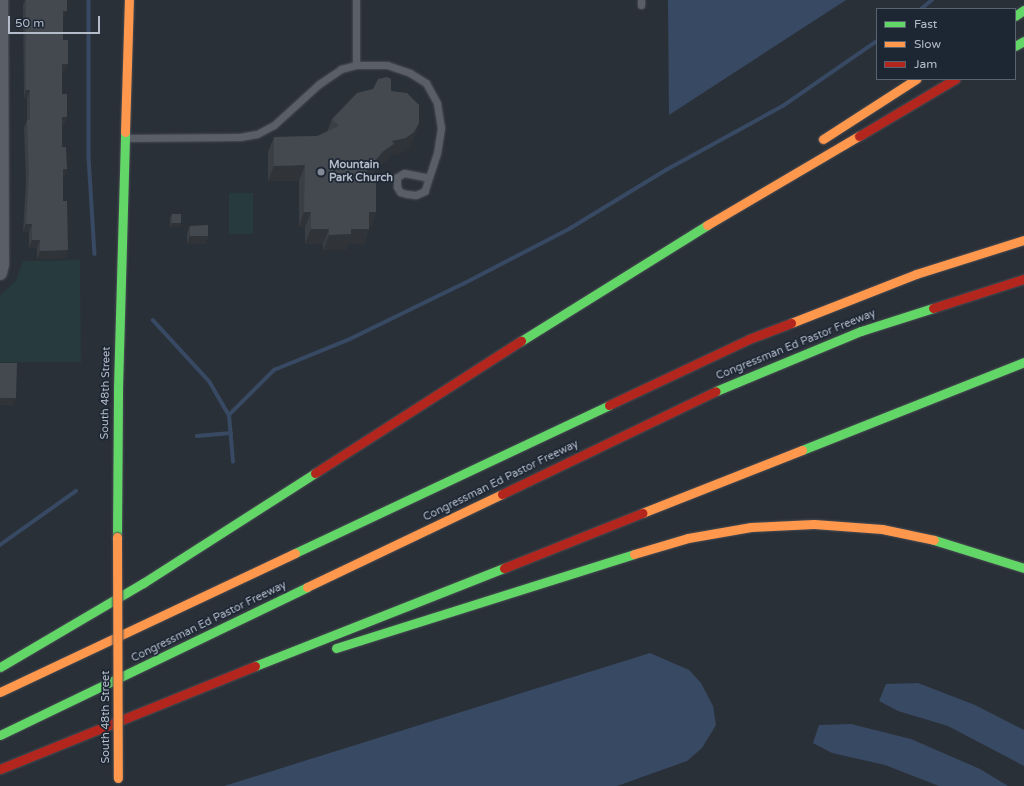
<!DOCTYPE html>
<html>
<head>
<meta charset="utf-8">
<style>
  body { margin:0 }
  #map { position:relative; width:1024px; height:786px; overflow:hidden; background:#2a3038; font-family:"Varela Round",sans-serif }
  div>[style] { position:absolute }
  .green>* { inset:0; background:#273a3e }
  .water>* { inset:0; background:#384963 }
  .stream>* { height:3.5px; margin:-1.75px; padding:0 1.75px; transform-origin:1.75px; border-radius:1.75px; background:#384963 }
  .roads { filter:drop-shadow(0 0 1px #484c53) drop-shadow(0 0 1px #484c53) }
  .lane>* { height:7px; margin:-3.5px; padding:0 3.5px; transform-origin:3.5px; border-radius:3.5px; background:#5a5e66 }
  .street>* { height:14px; margin:-7px; padding:0 7px; transform-origin:7px; border-radius:7px; background:#5a5e66 }
  .fast>* { height:9px; margin:-4.5px; padding:0 4.5px; transform-origin:4.5px; border-radius:4.5px; background:#63d668 }
  .slow>* { height:9px; margin:-4.5px; padding:0 4.5px; transform-origin:4.5px; border-radius:4.5px; background:#ff974d }
  .jam>* { height:9px; margin:-4.5px; padding:0 4.5px; transform-origin:4.5px; border-radius:4.5px; background:#b3261e }
  .bridges { filter:drop-shadow(0 0 1px #484c53) drop-shadow(0 0 1px #484c53) }
  .slow-bridge>* { height:9px; margin:-4.5px; padding:0 4.5px; transform-origin:4.5px; border-radius:4.5px; background:#ff974d }
  .wall>* { inset:0; background:#3a3f45 }
  .shaded-wall>* { inset:0; background:#303338 }
  .building>* { inset:0; background:#444950 }
  .dots>* { width:11px; height:11px; translate:-50% -50%; box-sizing:border-box; border:2px solid #1d2633; border-radius:50% }
  span { translate:-50% -50%; white-space:nowrap; text-align:center; line-height:1.15; -webkit-text-stroke:3.5px #1d2633; paint-order:stroke }
  .poi-label { font-size:11px; color:#b4bcc9; font-weight:700 }
  .left { translate:0 -50%; text-align:left }
  .street-label { font-size:11px; color:#b4bcc9 }
  .legend { position:absolute; left:876px; top:8px; width:140px; height:72px; box-sizing:border-box; background:#1d2633; border:1px solid #59626f; margin:0; padding:5px 7px; list-style:none; font-size:12px; color:#b4bcc9 }
  .legend li { display:flex; align-items:center; gap:8px; height:20px }
  .legend b { width:20px; border:1px solid #59626f }
  .scale { position:absolute; left:8px; top:16px; width:92px; height:18px; box-sizing:border-box; border:2px solid #b4bcc9; border-top:0; padding-left:5px; font-size:12px; line-height:14px; white-space:nowrap; color:#b4bcc9; -webkit-text-stroke:3px #1d2633; paint-order:stroke }
</style>
</head>
<body>
<div id="map">
  <div class="green">
    <i style="clip-path:polygon(229px 193px,253px 193px,253px 234px,229px 234px)"></i>
    <i style="clip-path:polygon(80px 260px,81px 362px,0 362px,0 295px,16px 281px,23px 261px)"></i>
  </div>
  <div class="water">
    <i style="clip-path:polygon(668px 0,846px 0,669px 115px)"></i>
    <i style="clip-path:polygon(650px 653px,689px 670px,701px 683px,713px 706px,716px 725px,702px 748px,687px 761px,617px 786px,224px 786px)"></i>
    <i style="clip-path:polygon(918px 683px,975px 705px,1024px 730px,1024px 766px,948px 726px,898px 711px,879px 701px,886px 684px)"></i>
    <i style="clip-path:polygon(851px 724px,911px 739px,980px 769px,1008px 786px,939px 786px,885px 765px,832px 753px,813px 743px,819px 725px)"></i>
  </div>
  <div class="stream">
    <i style="left:89px;top:0;width:157px;rotate:90deg"></i>
    <i style="left:89px;top:157px;width:97px;rotate:86.5deg"></i>
    <i style="left:921px;top:9px;width:14px;rotate:-39deg"></i>
    <i style="left:153px;top:320px;width:84px;rotate:47.4deg"></i>
    <i style="left:210px;top:382px;width:38px;rotate:60deg"></i>
    <i style="left:197px;top:436px;width:34px;rotate:-5deg"></i>
    <i style="left:233px;top:462px;width:47px;rotate:-94.9deg"></i>
    <i style="left:229px;top:415px;width:64px;rotate:-45deg"></i>
    <i style="left:274px;top:370px;width:82px;rotate:-22.2deg"></i>
    <i style="left:350px;top:339px;width:126px;rotate:-26deg"></i>
    <i style="left:463px;top:284px;width:119px;rotate:-27.4deg"></i>
    <i style="left:569px;top:229px;width:114px;rotate:-31.3deg"></i>
    <i style="left:666px;top:170px;width:133px;rotate:-28.7deg"></i>
    <i style="left:783px;top:106px;width:114px;rotate:-34.7deg"></i>
    <i style="left:0;top:545px;width:93px;rotate:-35.4deg"></i>
  </div>
  <div class="roads">
    <div class="lane">
      <i style="left:356px;top:0;width:65px;rotate:90deg"></i>
      <i style="left:641px;top:5px;width:5px;rotate:-90deg"></i>
      <i style="left:125px;top:138px;width:115px;rotate:-0.5deg"></i>
      <i style="left:240px;top:137px;width:17px;rotate:-10deg"></i>
      <i style="left:257px;top:134px;width:19px;rotate:-28deg"></i>
      <i style="left:274px;top:125px;width:61px;rotate:-42.3deg"></i>
      <i style="left:319px;top:84px;width:27px;rotate:-34deg"></i>
      <i style="left:341px;top:69px;width:16px;rotate:-15deg"></i>
      <i style="left:356px;top:65px;width:31px"></i>
      <i style="left:387px;top:65px;width:24px;rotate:19deg"></i>
      <i style="left:410px;top:73px;width:19px;rotate:32deg"></i>
      <i style="left:426px;top:83px;width:23px;rotate:61deg"></i>
      <i style="left:437px;top:103px;width:25px;rotate:81deg"></i>
      <i style="left:441px;top:128px;width:25px;rotate:99deg"></i>
      <i style="left:437px;top:153px;width:40px;rotate:108deg"></i>
      <i style="left:425px;top:191px;width:10px;rotate:156deg"></i>
      <i style="left:416px;top:195px;width:9px;rotate:-174deg"></i>
      <i style="left:407px;top:194px;width:7px;rotate:-164deg"></i>
      <i style="left:400px;top:192px;width:6px;rotate:-121deg"></i>
      <i style="left:397px;top:187px;width:10px;rotate:-90deg"></i>
      <i style="left:397px;top:177px;width:8px;rotate:-30deg"></i>
      <i style="left:404px;top:173px;width:25px;rotate:11deg"></i>
    </div>
    <div class="street">
      <i style="left:0;top:273px;width:9px;rotate:-77deg"></i>
      <i style="left:2px;top:264px;width:264px;rotate:-90.2deg"></i>
    </div>
    <div class="fast">
      <i style="left:1015px;top:16px;width:11px;rotate:-34deg"></i>
      <i style="left:1015px;top:46px;width:10px;rotate:-29deg"></i>
      <i style="left:521px;top:341px;width:219px;rotate:-31.9deg"></i>
      <i style="left:716px;top:391px;width:157px;rotate:-22.5deg"></i>
      <i style="left:861px;top:331px;width:76px;rotate:-17.7deg"></i>
      <i style="left:802px;top:450px;width:239px;rotate:-21.6deg"></i>
      <i style="left:117px;top:537px;width:149px;rotate:-89.6deg"></i>
      <i style="left:118px;top:388px;width:256px;rotate:-88.4deg"></i>
      <i style="left:934px;top:540px;width:94px;rotate:17.3deg"></i>
      <i style="left:295px;top:553px;width:347px;rotate:-25.2deg"></i>
      <i style="left:336px;top:648px;width:312px;rotate:-17.5deg"></i>
      <i style="left:255px;top:666px;width:268px;rotate:-21.5deg"></i>
      <i style="left:0;top:667px;width:166px;rotate:-30.4deg"></i>
      <i style="left:143px;top:583px;width:204px;rotate:-32.6deg"></i>
      <i style="left:0;top:735px;width:341px;rotate:-25.7deg"></i>
    </div>
    <div class="slow">
      <i style="left:125px;top:132px;width:132px;rotate:-88.3deg"></i>
      <i style="left:823px;top:139px;width:111px;rotate:-32.8deg"></i>
      <i style="left:707px;top:225px;width:176px;rotate:-30.4deg"></i>
      <i style="left:791px;top:323px;width:134px;rotate:-21.4deg"></i>
      <i style="left:916px;top:274px;width:113px;rotate:-17.5deg"></i>
      <i style="left:642px;top:513px;width:172px;rotate:-21.5deg"></i>
      <i style="left:634px;top:554px;width:56px;rotate:-16.5deg"></i>
      <i style="left:688px;top:538px;width:64px;rotate:-9.9deg"></i>
      <i style="left:751px;top:527px;width:63px;rotate:-2.7deg"></i>
      <i style="left:814px;top:524px;width:68px;rotate:4.2deg"></i>
      <i style="left:882px;top:529px;width:53px;rotate:11.9deg"></i>
      <i style="left:307px;top:587px;width:216px;rotate:-25.5deg"></i>
      <i style="left:0;top:692px;width:326px;rotate:-25.2deg"></i>
    </div>
    <div class="jam">
      <i style="left:859px;top:136px;width:112px;rotate:-30.7deg"></i>
      <i style="left:933px;top:308px;width:96px;rotate:-17.7deg"></i>
      <i style="left:609px;top:405px;width:155px;rotate:-25.2deg"></i>
      <i style="left:749px;top:339px;width:45px;rotate:-20.9deg"></i>
      <i style="left:315px;top:473px;width:245px;rotate:-32.7deg"></i>
      <i style="left:502px;top:494px;width:237px;rotate:-25.7deg"></i>
      <i style="left:504px;top:568px;width:149px;rotate:-21.7deg"></i>
      <i style="left:0;top:769px;width:275px;rotate:-22deg"></i>
    </div>
  </div>
  <div class="bridges">
    <div class="slow-bridge">
      <i style="left:117px;top:537px;width:241px;rotate:89.8deg"></i>
    </div>
  </div>
  <div class="wall">
    <i style="clip-path:polygon(25px 0,67px 0,64px 18px,63px 18px,63px 40px,65px 72px,62px 72px,62px 94px,67px 117px,64px 125px,62px 125px,62px 147px,67px 169px,64px 177px,63px 177px,63px 201px,66px 258px,37px 259px,37px 248px,29px 248px,29px 232px,23px 232px,26px 182px,24px 128px,27px 120px,27px 98px,24px 98px,23px 5px)"></i>
    <i style="clip-path:polygon(391px 91px,419px 123px,414px 138px,409px 147px,401px 153px,390px 155px,389px 159px,377px 167px,370px 176px,376px 212px,371px 227px,369px 227px,369px 229px,364px 244px,348px 244px,346px 250px,323px 250px,323px 244px,305px 244px,305px 227px,299px 227px,299px 181px,268px 181px,268px 152px,274px 137px,317px 136px,327px 132px,332px 119px)"></i>
    <i style="clip-path:polygon(172px 214px,181px 223px,180px 227px,170px 227px,170px 218px)"></i>
    <i style="clip-path:polygon(190px 226px,208px 236px,205px 244px,187px 244px,187px 233px)"></i>
  </div>
  <div class="shaded-wall">
    <i style="clip-path:polygon(63px 11px,67px 11px,64px 18px,60px 18px)"></i>
    <i style="clip-path:polygon(62px 64px,68px 64px,65px 72px,59px 72px)"></i>
    <i style="clip-path:polygon(26px 90px,30px 90px,27px 98px,24px 98px)"></i>
    <i style="clip-path:polygon(62px 117px,67px 117px,64px 125px,60px 125px)"></i>
    <i style="clip-path:polygon(419px 123px,414px 138px,409px 147px,401px 153px,390px 155px,389px 159px,377px 167px,360px 187px,366px 172px,392px 141px)"></i>
    <i style="clip-path:polygon(305px 165px,299px 181px,268px 181px,274px 166px)"></i>
    <i style="clip-path:polygon(63px 169px,67px 169px,64px 177px,60px 177px)"></i>
    <i style="clip-path:polygon(304px 212px,311px 212px,305px 227px,299px 227px)"></i>
    <i style="clip-path:polygon(369px 212px,376px 212px,371px 227px,364px 227px)"></i>
    <i style="clip-path:polygon(172px 223px,181px 223px,180px 227px,170px 227px)"></i>
    <i style="clip-path:polygon(26px 224px,32px 224px,29px 232px,23px 232px)"></i>
    <i style="clip-path:polygon(311px 229px,329px 229px,323px 244px,305px 244px)"></i>
    <i style="clip-path:polygon(351px 229px,369px 229px,364px 244px,348px 244px,346px 250px,323px 250px,329px 235px)"></i>
    <i style="clip-path:polygon(190px 236px,208px 236px,205px 244px,187px 244px)"></i>
    <i style="clip-path:polygon(32px 240px,40px 240px,37px 248px,29px 248px)"></i>
    <i style="clip-path:polygon(68px 250px,66px 258px,37px 259px,40px 251px)"></i>
    <i style="clip-path:polygon(0 398px,16px 398px,13px 406px,0 405px)"></i>
  </div>
  <div class="building">
    <i style="clip-path:polygon(26px 0,67px 0,67px 11px,63px 11px,63px 40px,68px 40px,68px 64px,62px 64px,62px 94px,67px 94px,67px 117px,62px 117px,62px 147px,66px 147px,67px 169px,63px 169px,63px 201px,67px 201px,68px 250px,40px 251px,40px 240px,32px 240px,32px 224px,26px 224px,29px 174px,27px 120px,30px 120px,30px 90px,26px 90px)"></i>
    <i style="clip-path:polygon(387px 77px,391px 79px,391px 91px,407px 93px,419px 105px,419px 123px,414px 132px,406px 138px,392px 141px,394px 144px,382px 152px,366px 172px,376px 182px,376px 212px,369px 212px,369px 229px,351px 229px,351px 234px,329px 235px,329px 229px,311px 229px,311px 212px,304px 212px,305px 165px,274px 166px,274px 137px,317px 136px,339px 126px,332px 119px,357px 93px,373px 89px,378px 79px)"></i>
    <i style="clip-path:polygon(172px 214px,181px 214px,181px 223px,172px 223px)"></i>
    <i style="clip-path:polygon(208px 225px,208px 236px,190px 236px,190px 226px)"></i>
    <i style="clip-path:polygon(0 363px,17px 363px,16px 398px,0 398px)"></i>
  </div>
  <div class="dots">
    <i style="left:321px;top:172px;background:#848b96"></i>
  </div>
  <div class="poi-label">
    <span class="left" style="left:329px;top:172px">Mountain<br>Park Church</span>
  </div>
  <div class="street-label">
    <span style="left:796px;top:345px;rotate:-22deg">Congressman Ed Pastor Freeway</span>
    <span style="left:106px;top:393px;rotate:-89deg">South 48th Street</span>
    <span style="left:501px;top:481px;rotate:-26deg">Congressman Ed Pastor Freeway</span>
    <span style="left:209px;top:622px;rotate:-26deg">Congressman Ed Pastor Freeway</span>
    <span style="left:106px;top:717px;rotate:-90deg">South 48th Street</span>
  </div>
  <ul class="legend">
  <li><b style="height:5px;background:#63d668"></b>Fast</li>
  <li><b style="height:5px;background:#ff974d"></b>Slow</li>
  <li><b style="height:5px;background:#b3261e"></b>Jam</li>
  </ul>
  <div class="scale">50 m</div>
</div>
</body>
</html>
